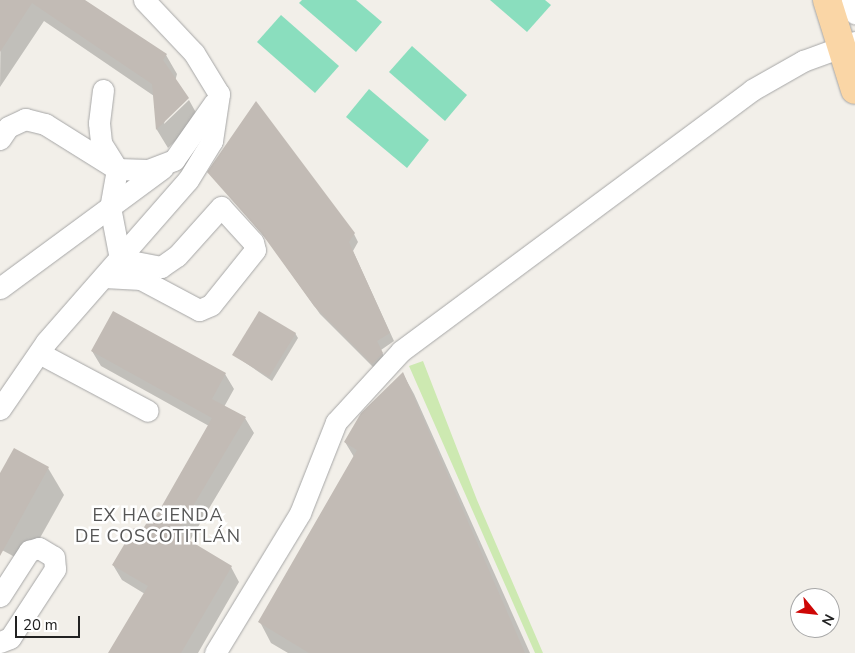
<!DOCTYPE html>
<html>
<head>
<meta charset="utf-8">
<style>
  body { margin:0 }
  #map { position:relative; width:855px; height:653px; overflow:hidden; background:#f2efe9; font-family:"Nunito Sans",sans-serif }
  div>[style] { position:absolute }
  .grass>* { inset:0; background:#cde9b1 }
  .pitch>* { inset:0; background:#8adebe }
  .shadow>* { inset:0; background:#0003 }
  .building>* { inset:0; background:#c2bbb5 }
  .roads { filter:drop-shadow(0 0 1px #a6a6a6) drop-shadow(0 0 1px #a6a6a6) }
  .minor>* { height:21px; margin:-10.5px; padding:0 10.5px; transform-origin:10.5px; border-radius:10.5px; background:#fff }
  .major>* { height:28px; margin:-14px; padding:0 14px; transform-origin:14px; border-radius:14px; background:#fad6a6 }
  span { translate:-50% -50%; white-space:nowrap; text-align:center; line-height:1.15; -webkit-text-stroke:5px #fff; paint-order:stroke }
  .quarter-label { font-size:18px; color:#555; letter-spacing:1px }
  .north { position:absolute; left:790px; top:588px; width:50px; height:50px; box-sizing:border-box; background:#fff; border:1px solid #a7a7a7; border-radius:50%; rotate:118deg; font-size:14px; font-weight:700; line-height:20px; text-align:center; color:#222 }
  .north::after { content:''; display:block; margin:auto; width:18px; height:22px; background:#ce0706; clip-path:polygon(50% 0,100% 100%,50% 72%,0 100%) }
  .scale { position:absolute; left:15px; top:616px; width:65px; height:22px; box-sizing:border-box; border:2px solid #222; border-top:0; padding-left:6px; font-size:15px; line-height:18px; white-space:nowrap; color:#222; -webkit-text-stroke:4px #fff; paint-order:stroke }
</style>
</head>
<body>
<div id="map">
  <div class="grass">
    <i style="clip-path:polygon(423px 361px,477px 500px,543px 653px,535px 653px,409px 366px)"></i>
  </div>
  <div class="pitch">
    <i style="clip-path:polygon(302px 0,356px 0,382px 22px,356px 52px,299px 3px)"></i>
    <i style="clip-path:polygon(490px 0,545px 0,551px 5px,527px 32px)"></i>
    <i style="clip-path:polygon(281px 15px,339px 66px,315px 93px,257px 42px)"></i>
    <i style="clip-path:polygon(412px 46px,467px 95px,445px 121px,389px 72px)"></i>
    <i style="clip-path:polygon(369px 89px,429px 140px,407px 168px,346px 117px)"></i>
  </div>
  <div class="shadow">
    <i style="clip-path:polygon(1px 0,84px 0,166px 55px,177px 74px,164px 124px,189px 100px,199px 118px,168px 148px,157px 130px,154px 96px,44px 21px,0 87px)"></i>
    <i style="clip-path:polygon(209px 172px,354px 234px,358px 242px,353px 251px,394px 341px,381px 350px,386px 361px,377px 371px,320px 314px,268px 241px)"></i>
    <i style="clip-path:polygon(295px 333px,298px 338px,272px 381px,234px 355px)"></i>
    <i style="clip-path:polygon(92px 351px,225px 374px,234px 389px,224px 407px,245px 418px,254px 433px,189px 542px,231px 567px,239px 582px,198px 653px,110px 653px,145px 594px,122px 580px,113px 565px,155px 520px,209px 426px,101px 366px)"></i>
    <i style="clip-path:polygon(403px 374px,414px 394px,530px 653px,288px 653px,271px 643px,260px 622px,354px 457px,345px 442px)"></i>
    <i style="clip-path:polygon(48px 468px,64px 495px,26px 563px,0 549px,0 476px)"></i>
  </div>
  <div class="building">
    <i style="clip-path:polygon(0 0,85px 0,167px 54px,163px 60px,189px 98px,156px 130px,152px 84px,32px 3px,0 52px)"></i>
    <i style="clip-path:polygon(256px 101px,355px 233px,349px 242px,390px 333px,377px 341px,383px 353px,372px 364px,314px 306px,262px 234px,207px 172px)"></i>
    <i style="clip-path:polygon(113px 311px,226px 373px,212px 399px,246px 417px,177px 533px,232px 566px,181px 653px,108px 653px,148px 586px,112px 565px,134px 528px,141px 532px,151px 516px,155px 518px,212px 418px,91px 351px)"></i>
    <i style="clip-path:polygon(259px 311px,296px 333px,269px 377px,232px 355px)"></i>
    <i style="clip-path:polygon(403px 372px,525px 653px,309px 653px,258px 622px,357px 450px,344px 442px,361px 413px)"></i>
    <i style="clip-path:polygon(14px 448px,49px 467px,0 556px,0 473px)"></i>
  </div>
  <div class="roads">
    <div class="minor">
      <i style="left:144px;top:0;width:73px;rotate:46.7deg"></i>
      <i style="left:194px;top:53px;width:48px;rotate:58.6deg"></i>
      <i style="left:851px;top:0;width:14px;rotate:73deg"></i>
      <i style="left:103px;top:90px;width:33px;rotate:97deg"></i>
      <i style="left:99px;top:123px;width:20px;rotate:84deg"></i>
      <i style="left:101px;top:143px;width:31px;rotate:58deg"></i>
      <i style="left:117px;top:169px;width:39px;rotate:100deg"></i>
      <i style="left:110px;top:207px;width:53px;rotate:79.1deg"></i>
      <i style="left:120px;top:259px;width:42px;rotate:11deg"></i>
      <i style="left:161px;top:267px;width:19px;rotate:-35deg"></i>
      <i style="left:177px;top:256px;width:66px;rotate:-48.1deg"></i>
      <i style="left:221px;top:207px;width:47px;rotate:47.6deg"></i>
      <i style="left:253px;top:242px;width:8px;rotate:76deg"></i>
      <i style="left:255px;top:250px;width:70px;rotate:128.7deg"></i>
      <i style="left:211px;top:305px;width:13px;rotate:157deg"></i>
      <i style="left:199px;top:310px;width:66px;rotate:-151.9deg"></i>
      <i style="left:141px;top:279px;width:37px;rotate:-177deg"></i>
      <i style="left:0;top:139px;width:14px;rotate:-56deg"></i>
      <i style="left:8px;top:127px;width:19px;rotate:-25deg"></i>
      <i style="left:25px;top:119px;width:21px;rotate:14deg"></i>
      <i style="left:45px;top:124px;width:85px;rotate:32deg"></i>
      <i style="left:117px;top:169px;width:31px;rotate:2deg"></i>
      <i style="left:148px;top:170px;width:28px;rotate:-21deg"></i>
      <i style="left:174px;top:160px;width:70px;rotate:-54.9deg"></i>
      <i style="left:0;top:288px;width:202px;rotate:-36.4deg"></i>
      <i style="left:39px;top:353px;width:123px;rotate:28deg"></i>
      <i style="left:0;top:409px;width:81px;rotate:-55.5deg"></i>
      <i style="left:46px;top:342px;width:215px;rotate:-48.8deg"></i>
      <i style="left:188px;top:180px;width:46px;rotate:-58.4deg"></i>
      <i style="left:212px;top:141px;width:48px;rotate:-81.5deg"></i>
      <i style="left:0;top:596px;width:54px;rotate:-57.2deg"></i>
      <i style="left:29px;top:551px;width:10px;rotate:-17deg"></i>
      <i style="left:39px;top:548px;width:17px;rotate:31deg"></i>
      <i style="left:54px;top:557px;width:12px;rotate:85deg"></i>
      <i style="left:55px;top:569px;width:82px;rotate:123.1deg"></i>
      <i style="left:10px;top:638px;width:11px;rotate:158deg"></i>
      <i style="left:215px;top:653px;width:164px;rotate:-58.7deg"></i>
      <i style="left:300px;top:513px;width:98px;rotate:-68.4deg"></i>
      <i style="left:336px;top:422px;width:96px;rotate:-47.5deg"></i>
      <i style="left:401px;top:351px;width:437px;rotate:-36.6deg"></i>
      <i style="left:752px;top:90px;width:59px;rotate:-29.6deg"></i>
      <i style="left:803px;top:61px;width:55px;rotate:-20.1deg"></i>
    </div>
    <div class="major">
      <i style="left:827px;top:0;width:94px;rotate:72.7deg"></i>
    </div>
  </div>
  <div class="quarter-label">
    <span style="left:158px;top:526px">EX HACIENDA<br>DE COSCOTITLÁN</span>
  </div>
  <div class="north">N</div>
  <div class="scale">20 m</div>
</div>
</body>
</html>
